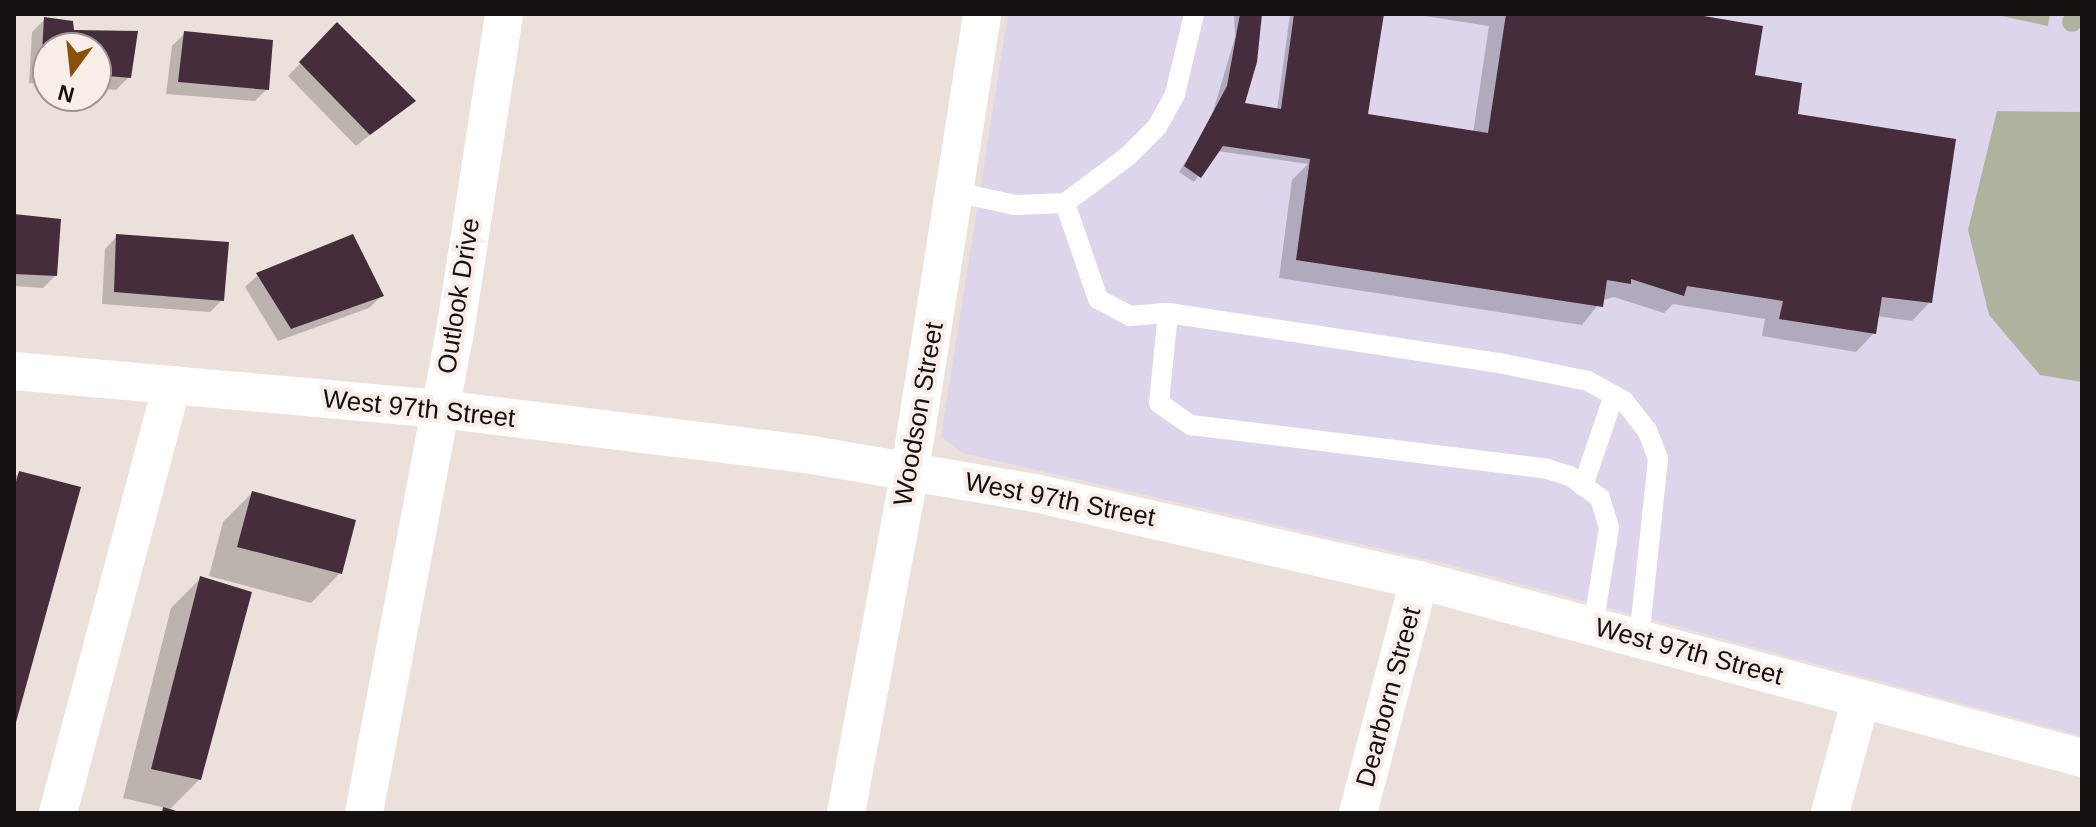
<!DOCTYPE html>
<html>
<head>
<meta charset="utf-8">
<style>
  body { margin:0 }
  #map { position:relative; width:2096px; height:827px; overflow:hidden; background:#ece0db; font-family:Helvetica,sans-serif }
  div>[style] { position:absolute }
  .education>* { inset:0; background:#dcd5eb }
  .green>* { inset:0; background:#afb39e }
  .round { border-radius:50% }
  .shadow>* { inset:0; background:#0003 }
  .building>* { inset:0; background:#462d3c }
  .service>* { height:20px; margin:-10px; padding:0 10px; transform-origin:10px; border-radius:10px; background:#fff }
  .minor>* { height:38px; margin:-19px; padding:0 19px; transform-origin:19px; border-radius:19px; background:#fff }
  span { translate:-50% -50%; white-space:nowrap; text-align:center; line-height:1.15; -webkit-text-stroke:8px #f9ede8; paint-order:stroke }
  .street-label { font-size:26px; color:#151110 }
  .frame { position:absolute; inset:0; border:16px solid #151110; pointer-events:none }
  .north { position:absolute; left:32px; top:32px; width:80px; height:80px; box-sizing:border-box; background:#f9ede8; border:2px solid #9e9592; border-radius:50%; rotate:195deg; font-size:22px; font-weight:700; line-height:32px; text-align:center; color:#151110 }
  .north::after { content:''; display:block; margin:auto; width:28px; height:36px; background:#895006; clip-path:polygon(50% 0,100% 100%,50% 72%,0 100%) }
</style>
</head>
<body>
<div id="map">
  <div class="education">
    <i style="clip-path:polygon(1008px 14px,2082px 14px,2082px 736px,1447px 564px,962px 453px,941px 436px)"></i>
  </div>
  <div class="green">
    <i class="round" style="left:2062px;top:12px;width:20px;height:20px"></i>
    <i style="clip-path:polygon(1993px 14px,2050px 14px,2048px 26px)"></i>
    <i style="clip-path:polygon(1997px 111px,2082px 112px,2082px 382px,2040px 375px,1989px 315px,1968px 230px)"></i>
  </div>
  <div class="shadow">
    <i style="clip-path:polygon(1234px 14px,1260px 14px,1243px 105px,1277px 110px,1290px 14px,1382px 14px,1366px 116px,1473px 133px,1489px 26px,1412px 14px,1680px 14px,1796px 116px,1930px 302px,1912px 321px,1877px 316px,1874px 333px,1856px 352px,1762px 336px,1765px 319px,1673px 304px,1664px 313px,1614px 297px,1602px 300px,1582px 325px,1279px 278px,1292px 180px,1308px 164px,1217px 151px,1194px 182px,1179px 172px,1210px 122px,1235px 37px)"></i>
    <i style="clip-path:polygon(45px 19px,72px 32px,135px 33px,129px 77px,116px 90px,96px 88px,96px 48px,48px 48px,48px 84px,29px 83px,32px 32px)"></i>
    <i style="clip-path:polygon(337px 25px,413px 101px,356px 146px,288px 76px)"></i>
    <i style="clip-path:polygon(185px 33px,267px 89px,255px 101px,166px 94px,172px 46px)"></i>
    <i style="clip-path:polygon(14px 216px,55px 276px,43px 288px,14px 286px)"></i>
    <i style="clip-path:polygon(117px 236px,222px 300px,210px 312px,102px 304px,105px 249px)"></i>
    <i style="clip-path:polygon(258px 275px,382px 296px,369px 308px,278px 341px,245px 287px)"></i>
    <i style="clip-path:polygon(19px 473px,79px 488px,14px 722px,14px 478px)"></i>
    <i style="clip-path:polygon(252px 493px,340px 573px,311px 603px,209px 576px,223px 522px)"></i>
    <i style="clip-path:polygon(201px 578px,200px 779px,168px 811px,176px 813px,161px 813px,166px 808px,123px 798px,171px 608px)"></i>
  </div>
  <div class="building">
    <i style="clip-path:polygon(1240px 14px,1262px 14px,1257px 62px,1245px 103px,1281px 109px,1294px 14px,1384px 14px,1368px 114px,1488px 133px,1506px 14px,1692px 14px,1763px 26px,1755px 75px,1802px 83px,1798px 114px,1956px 139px,1932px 303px,1882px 297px,1876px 334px,1779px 319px,1783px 301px,1687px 286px,1684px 296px,1631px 279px,1631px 284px,1607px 280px,1603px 307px,1296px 260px,1310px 159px,1223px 146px,1201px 178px,1184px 166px,1227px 86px)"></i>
    <i style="clip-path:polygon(44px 17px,73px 21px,74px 30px,138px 31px,131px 78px,96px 75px,96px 48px,48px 48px,48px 71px,41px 71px)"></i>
    <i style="clip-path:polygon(337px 22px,416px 101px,370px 135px,299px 62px)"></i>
    <i style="clip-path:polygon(184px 31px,273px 40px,269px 90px,178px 82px)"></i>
    <i style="clip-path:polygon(14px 214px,61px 219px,57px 276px,14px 274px)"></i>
    <i style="clip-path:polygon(116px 234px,229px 242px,224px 301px,114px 292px)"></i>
    <i style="clip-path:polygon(353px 234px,384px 296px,291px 329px,256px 273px)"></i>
    <i style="clip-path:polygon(19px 471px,81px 487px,15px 726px,14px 489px)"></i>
    <i style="clip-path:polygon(252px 491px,356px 520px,342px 574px,237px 547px)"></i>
    <i style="clip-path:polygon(200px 576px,252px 592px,201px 780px,151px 769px)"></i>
    <i style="clip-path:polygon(163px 807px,180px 812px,180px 813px,162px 813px)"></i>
  </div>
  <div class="service">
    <i style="left:955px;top:192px;width:61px;rotate:12.2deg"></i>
    <i style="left:1015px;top:205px;width:50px;rotate:-2.3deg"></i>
    <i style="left:1065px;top:203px;width:102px;rotate:71deg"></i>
    <i style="left:1098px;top:299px;width:36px;rotate:28deg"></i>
    <i style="left:1130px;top:316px;width:38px;rotate:-5deg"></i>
    <i style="left:1168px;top:313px;width:335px;rotate:8.6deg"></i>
    <i style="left:1499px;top:363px;width:91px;rotate:11.4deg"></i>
    <i style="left:1588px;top:381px;width:41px;rotate:29.1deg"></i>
    <i style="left:1624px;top:401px;width:37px;rotate:52deg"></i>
    <i style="left:1647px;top:430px;width:31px;rotate:69deg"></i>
    <i style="left:1658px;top:459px;width:181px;rotate:96deg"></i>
    <i style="left:1065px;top:203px;width:79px;rotate:-36.7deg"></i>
    <i style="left:1128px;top:156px;width:41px;rotate:-45deg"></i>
    <i style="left:1157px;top:127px;width:38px;rotate:-61deg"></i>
    <i style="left:1175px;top:94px;width:82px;rotate:-76.6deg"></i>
    <i style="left:1168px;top:313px;width:90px;rotate:95.7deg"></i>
    <i style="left:1159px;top:403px;width:39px;rotate:35deg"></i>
    <i style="left:1191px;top:425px;width:359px;rotate:7deg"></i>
    <i style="left:1547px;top:469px;width:24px;rotate:17deg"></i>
    <i style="left:1570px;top:476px;width:37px;rotate:36deg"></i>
    <i style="left:1600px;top:498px;width:31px;rotate:73deg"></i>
    <i style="left:1609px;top:528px;width:100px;rotate:99.2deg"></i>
    <i style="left:1583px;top:486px;width:96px;rotate:-71.2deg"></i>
  </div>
  <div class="minor">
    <i style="left:14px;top:371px;width:427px;rotate:5.1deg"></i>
    <i style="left:439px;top:409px;width:376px;rotate:7deg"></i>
    <i style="left:812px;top:455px;width:226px;rotate:9.7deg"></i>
    <i style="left:1035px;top:493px;width:394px;rotate:12.8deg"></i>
    <i style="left:1419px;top:580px;width:686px;rotate:15.03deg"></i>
    <i style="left:58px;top:813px;width:443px;rotate:-75.1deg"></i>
    <i style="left:364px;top:813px;width:483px;rotate:-79.3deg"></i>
    <i style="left:454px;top:338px;width:328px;rotate:-81.2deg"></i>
    <i style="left:846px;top:813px;width:349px;rotate:-79.4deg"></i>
    <i style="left:910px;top:470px;width:462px;rotate:-81deg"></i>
    <i style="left:1358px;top:813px;width:241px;rotate:-75.3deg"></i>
    <i style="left:1830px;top:813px;width:118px;rotate:-74.8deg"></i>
  </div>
  <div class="street-label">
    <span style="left:459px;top:296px;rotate:-81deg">Outlook Drive</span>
    <span style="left:419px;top:409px;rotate:6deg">West 97th Street</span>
    <span style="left:919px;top:414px;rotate:-80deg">Woodson Street</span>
    <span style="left:1060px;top:500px;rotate:11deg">West 97th Street</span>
    <span style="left:1689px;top:652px;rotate:15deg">West 97th Street</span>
    <span style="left:1389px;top:697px;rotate:-75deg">Dearborn Street</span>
  </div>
  <div class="frame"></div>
  <div class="north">N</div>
</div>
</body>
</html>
